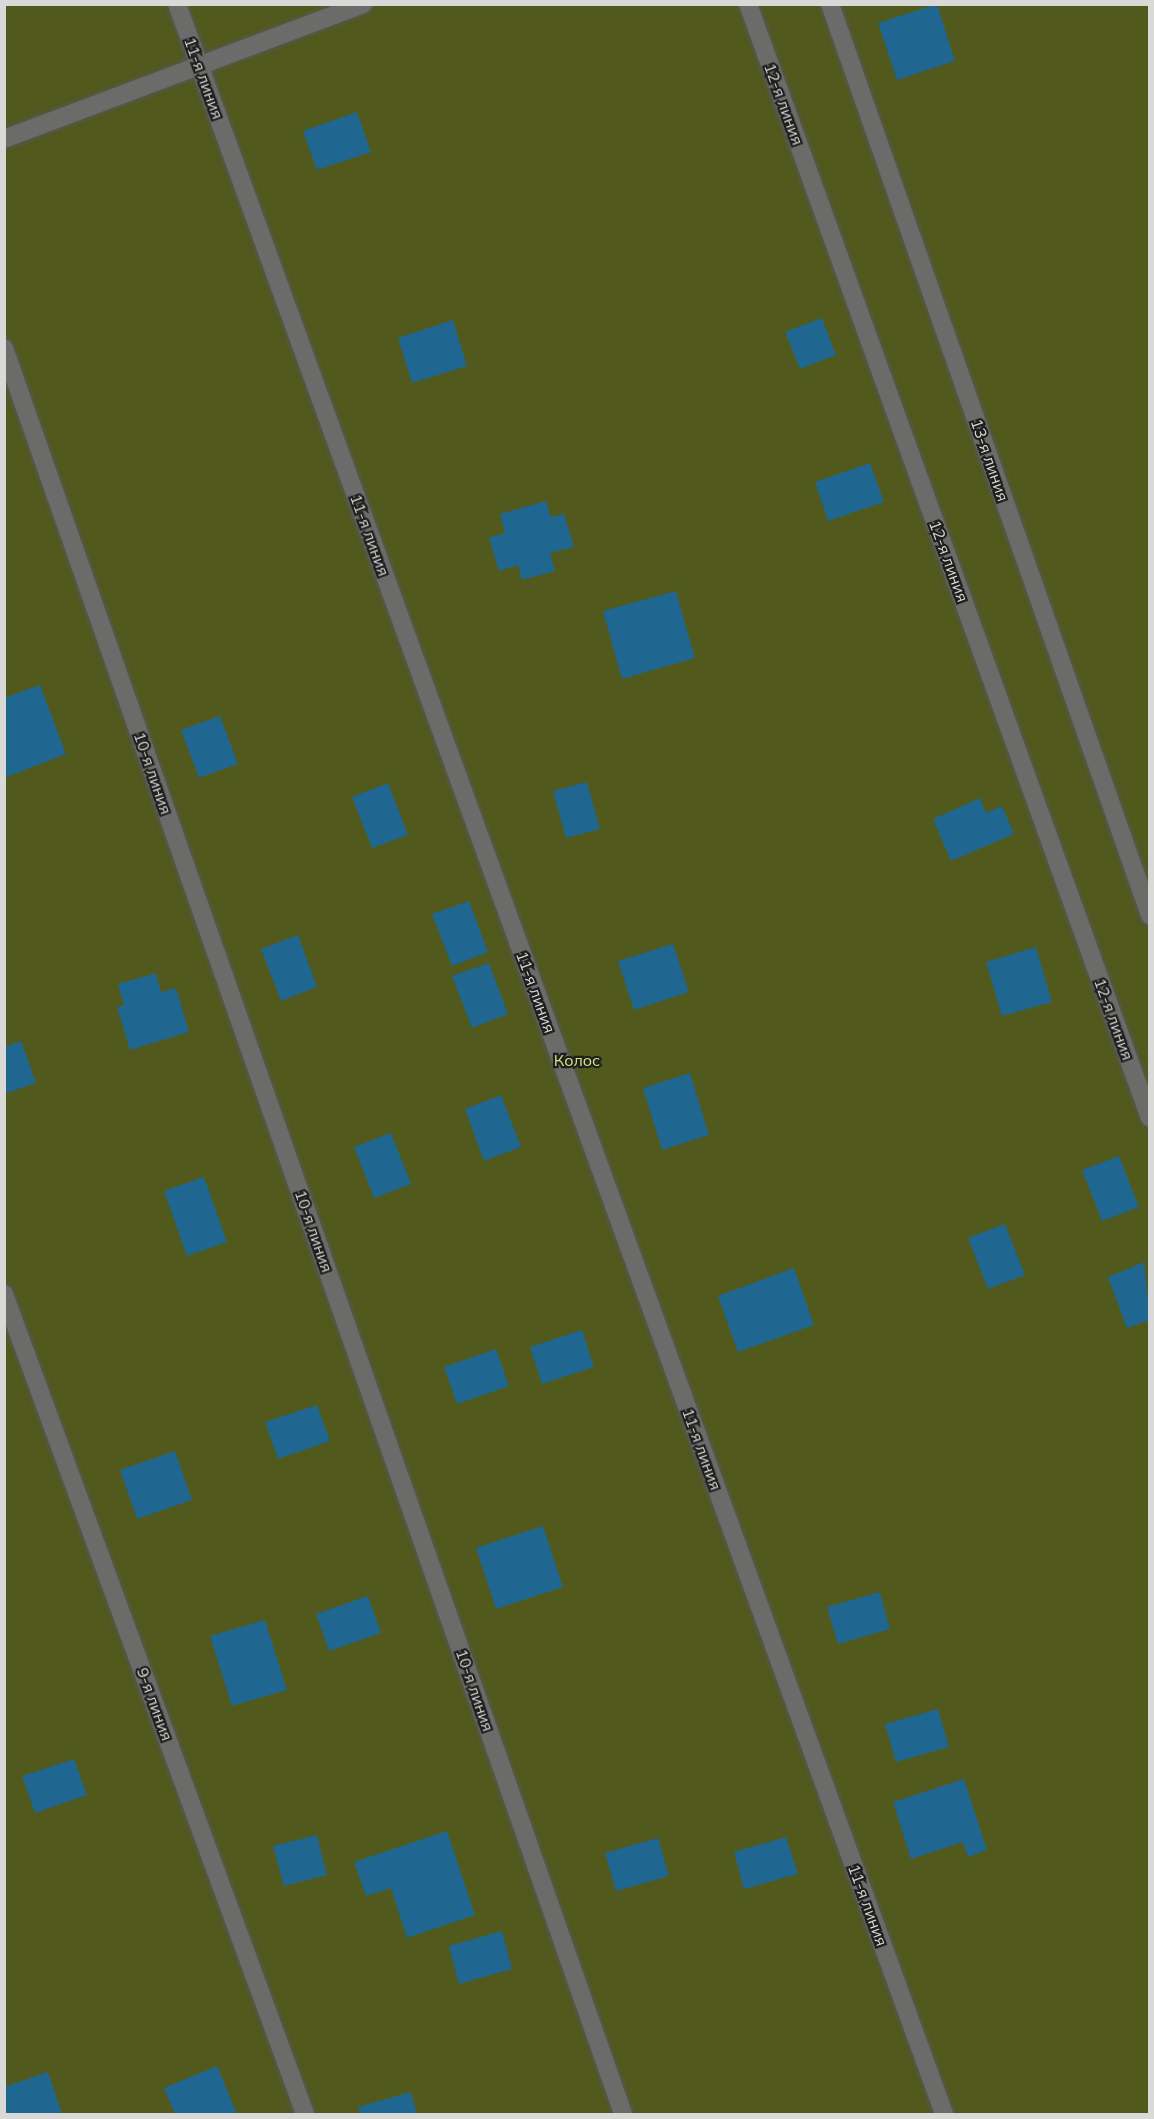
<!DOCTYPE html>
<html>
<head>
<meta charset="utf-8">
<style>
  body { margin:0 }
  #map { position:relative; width:1154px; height:2119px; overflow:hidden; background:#373835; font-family:Mulish,sans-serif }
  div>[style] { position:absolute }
  .green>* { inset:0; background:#51591c }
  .building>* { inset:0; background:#1f6791 }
  .roads { filter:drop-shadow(0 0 2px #565755) drop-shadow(0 0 2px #565755) }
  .lane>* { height:18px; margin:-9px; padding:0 9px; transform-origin:9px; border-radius:9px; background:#6b6c69 }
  span { translate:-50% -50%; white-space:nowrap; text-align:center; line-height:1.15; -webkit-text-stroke:4.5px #1f1f1e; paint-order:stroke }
  .street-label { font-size:16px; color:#d9dad8 }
  .park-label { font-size:16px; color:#d5e480 }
  .frame { position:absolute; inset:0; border:6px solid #d9dad8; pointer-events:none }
</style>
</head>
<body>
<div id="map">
  <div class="green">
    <i style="clip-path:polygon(5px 5px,1149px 5px,1149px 2114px,5px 2114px)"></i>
  </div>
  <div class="building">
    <i style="clip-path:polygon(937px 4px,955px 61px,897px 80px,878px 23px)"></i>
    <i style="clip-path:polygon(357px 112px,371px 152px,317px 170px,303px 131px)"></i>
    <i style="clip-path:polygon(822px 318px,836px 355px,800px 369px,785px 332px)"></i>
    <i style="clip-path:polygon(453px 320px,467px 366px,412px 383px,398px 338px)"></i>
    <i style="clip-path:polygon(870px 463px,884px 502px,828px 521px,815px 482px)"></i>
    <i style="clip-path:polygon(546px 501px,551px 517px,564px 514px,574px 547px,550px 553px,555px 571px,522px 580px,518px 565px,499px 571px,489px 538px,505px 533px,500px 514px)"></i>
    <i style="clip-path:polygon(676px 591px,695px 658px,622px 679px,603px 611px)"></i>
    <i style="clip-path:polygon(40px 685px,66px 754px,4px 778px,4px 698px)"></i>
    <i style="clip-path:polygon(220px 716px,238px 764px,199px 778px,181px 730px)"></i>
    <i style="clip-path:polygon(587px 782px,600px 829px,566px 838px,553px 791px)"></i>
    <i style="clip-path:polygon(388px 783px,408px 835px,372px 848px,352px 797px)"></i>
    <i style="clip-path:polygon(980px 798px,986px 813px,1002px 806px,1014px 834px,951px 861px,933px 819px)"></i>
    <i style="clip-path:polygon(469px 901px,488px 952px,452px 966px,432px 914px)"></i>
    <i style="clip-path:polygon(298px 935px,317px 987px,281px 1001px,261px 949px)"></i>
    <i style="clip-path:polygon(673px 944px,689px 992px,634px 1010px,618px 961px)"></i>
    <i style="clip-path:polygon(1036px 947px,1052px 1002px,1002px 1016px,986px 962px)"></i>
    <i style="clip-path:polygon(489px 963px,508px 1014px,472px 1028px,452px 976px)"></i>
    <i style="clip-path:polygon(156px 973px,161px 992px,176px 988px,189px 1032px,130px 1050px,117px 1007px,124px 1005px,118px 984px)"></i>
    <i style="clip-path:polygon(21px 1041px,36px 1083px,4px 1094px,4px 1047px)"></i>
    <i style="clip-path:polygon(690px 1073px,709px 1135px,662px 1150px,643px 1088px)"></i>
    <i style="clip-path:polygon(501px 1095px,521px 1147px,484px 1161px,465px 1109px)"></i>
    <i style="clip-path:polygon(391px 1133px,411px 1184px,374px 1198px,354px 1147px)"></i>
    <i style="clip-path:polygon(1119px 1156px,1139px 1207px,1102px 1221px,1082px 1170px)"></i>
    <i style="clip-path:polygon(204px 1177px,227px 1242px,187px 1256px,164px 1191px)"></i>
    <i style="clip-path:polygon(1005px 1224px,1025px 1275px,988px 1289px,968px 1238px)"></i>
    <i style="clip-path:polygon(1144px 1262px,1150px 1320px,1127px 1328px,1108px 1277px)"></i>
    <i style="clip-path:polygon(794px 1268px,814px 1325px,738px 1352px,718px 1296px)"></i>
    <i style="clip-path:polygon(582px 1330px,594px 1367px,542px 1384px,530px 1347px)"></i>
    <i style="clip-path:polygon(496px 1349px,509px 1386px,457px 1404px,444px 1367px)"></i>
    <i style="clip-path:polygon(317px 1405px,330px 1441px,278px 1459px,265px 1422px)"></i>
    <i style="clip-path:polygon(175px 1451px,192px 1500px,137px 1519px,120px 1470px)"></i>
    <i style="clip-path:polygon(543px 1526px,563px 1587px,496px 1609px,476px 1548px)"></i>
    <i style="clip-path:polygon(880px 1592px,890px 1629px,838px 1644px,827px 1607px)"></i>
    <i style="clip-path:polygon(368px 1596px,381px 1633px,329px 1651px,316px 1614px)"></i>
    <i style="clip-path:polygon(265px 1620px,287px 1690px,232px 1706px,210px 1636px)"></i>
    <i style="clip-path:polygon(938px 1709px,949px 1747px,896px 1762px,885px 1724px)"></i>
    <i style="clip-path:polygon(74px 1759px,87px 1795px,35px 1813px,22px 1776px)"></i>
    <i style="clip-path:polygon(964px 1779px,987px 1850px,968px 1857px,963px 1842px,911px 1859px,893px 1802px)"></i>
    <i style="clip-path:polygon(447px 1831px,475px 1915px,407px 1938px,391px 1888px,366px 1896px,354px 1862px)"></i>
    <i style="clip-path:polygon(317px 1835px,327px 1875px,284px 1886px,273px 1846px)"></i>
    <i style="clip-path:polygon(786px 1837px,798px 1874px,744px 1889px,734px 1852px)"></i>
    <i style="clip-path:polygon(658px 1838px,669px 1876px,616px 1891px,605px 1853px)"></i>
    <i style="clip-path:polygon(502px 1931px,512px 1969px,459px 1984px,449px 1946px)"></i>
    <i style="clip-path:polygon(217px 2066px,237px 2114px,175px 2114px,164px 2088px)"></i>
    <i style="clip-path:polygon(48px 2072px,62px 2114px,4px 2114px,4px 2087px)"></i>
    <i style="clip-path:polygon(411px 2092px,417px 2114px,360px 2114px,358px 2107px)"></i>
  </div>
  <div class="roads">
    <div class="lane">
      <i style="left:177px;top:4px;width:2245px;rotate:70.02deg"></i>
      <i style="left:748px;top:4px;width:1184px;rotate:70.16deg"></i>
      <i style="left:830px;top:4px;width:966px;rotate:70.65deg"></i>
      <i style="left:4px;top:139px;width:384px;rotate:-20.6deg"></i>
      <i style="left:4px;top:348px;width:1871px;rotate:70.68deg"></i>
      <i style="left:4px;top:1294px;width:873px;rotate:69.84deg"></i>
    </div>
  </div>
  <div class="street-label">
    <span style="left:204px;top:78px;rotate:70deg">11-я линия</span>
    <span style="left:784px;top:104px;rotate:70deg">12-я линия</span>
    <span style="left:990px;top:460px;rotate:71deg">13-я линия</span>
    <span style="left:370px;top:535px;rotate:70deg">11-я линия</span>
    <span style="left:949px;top:561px;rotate:70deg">12-я линия</span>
    <span style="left:153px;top:773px;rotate:71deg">10-я линия</span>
    <span style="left:536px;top:992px;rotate:70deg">11-я линия</span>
    <span style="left:1114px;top:1019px;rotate:70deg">12-я линия</span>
    <span style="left:314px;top:1231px;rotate:71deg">10-я линия</span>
    <span style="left:702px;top:1449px;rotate:70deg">11-я линия</span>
    <span style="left:475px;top:1690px;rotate:71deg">10-я линия</span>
    <span style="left:155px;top:1704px;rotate:70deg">9-я линия</span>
    <span style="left:868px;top:1905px;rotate:70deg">11-я линия</span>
  </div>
  <div class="park-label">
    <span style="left:577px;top:1060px">Колос</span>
  </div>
  <div class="frame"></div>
</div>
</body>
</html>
